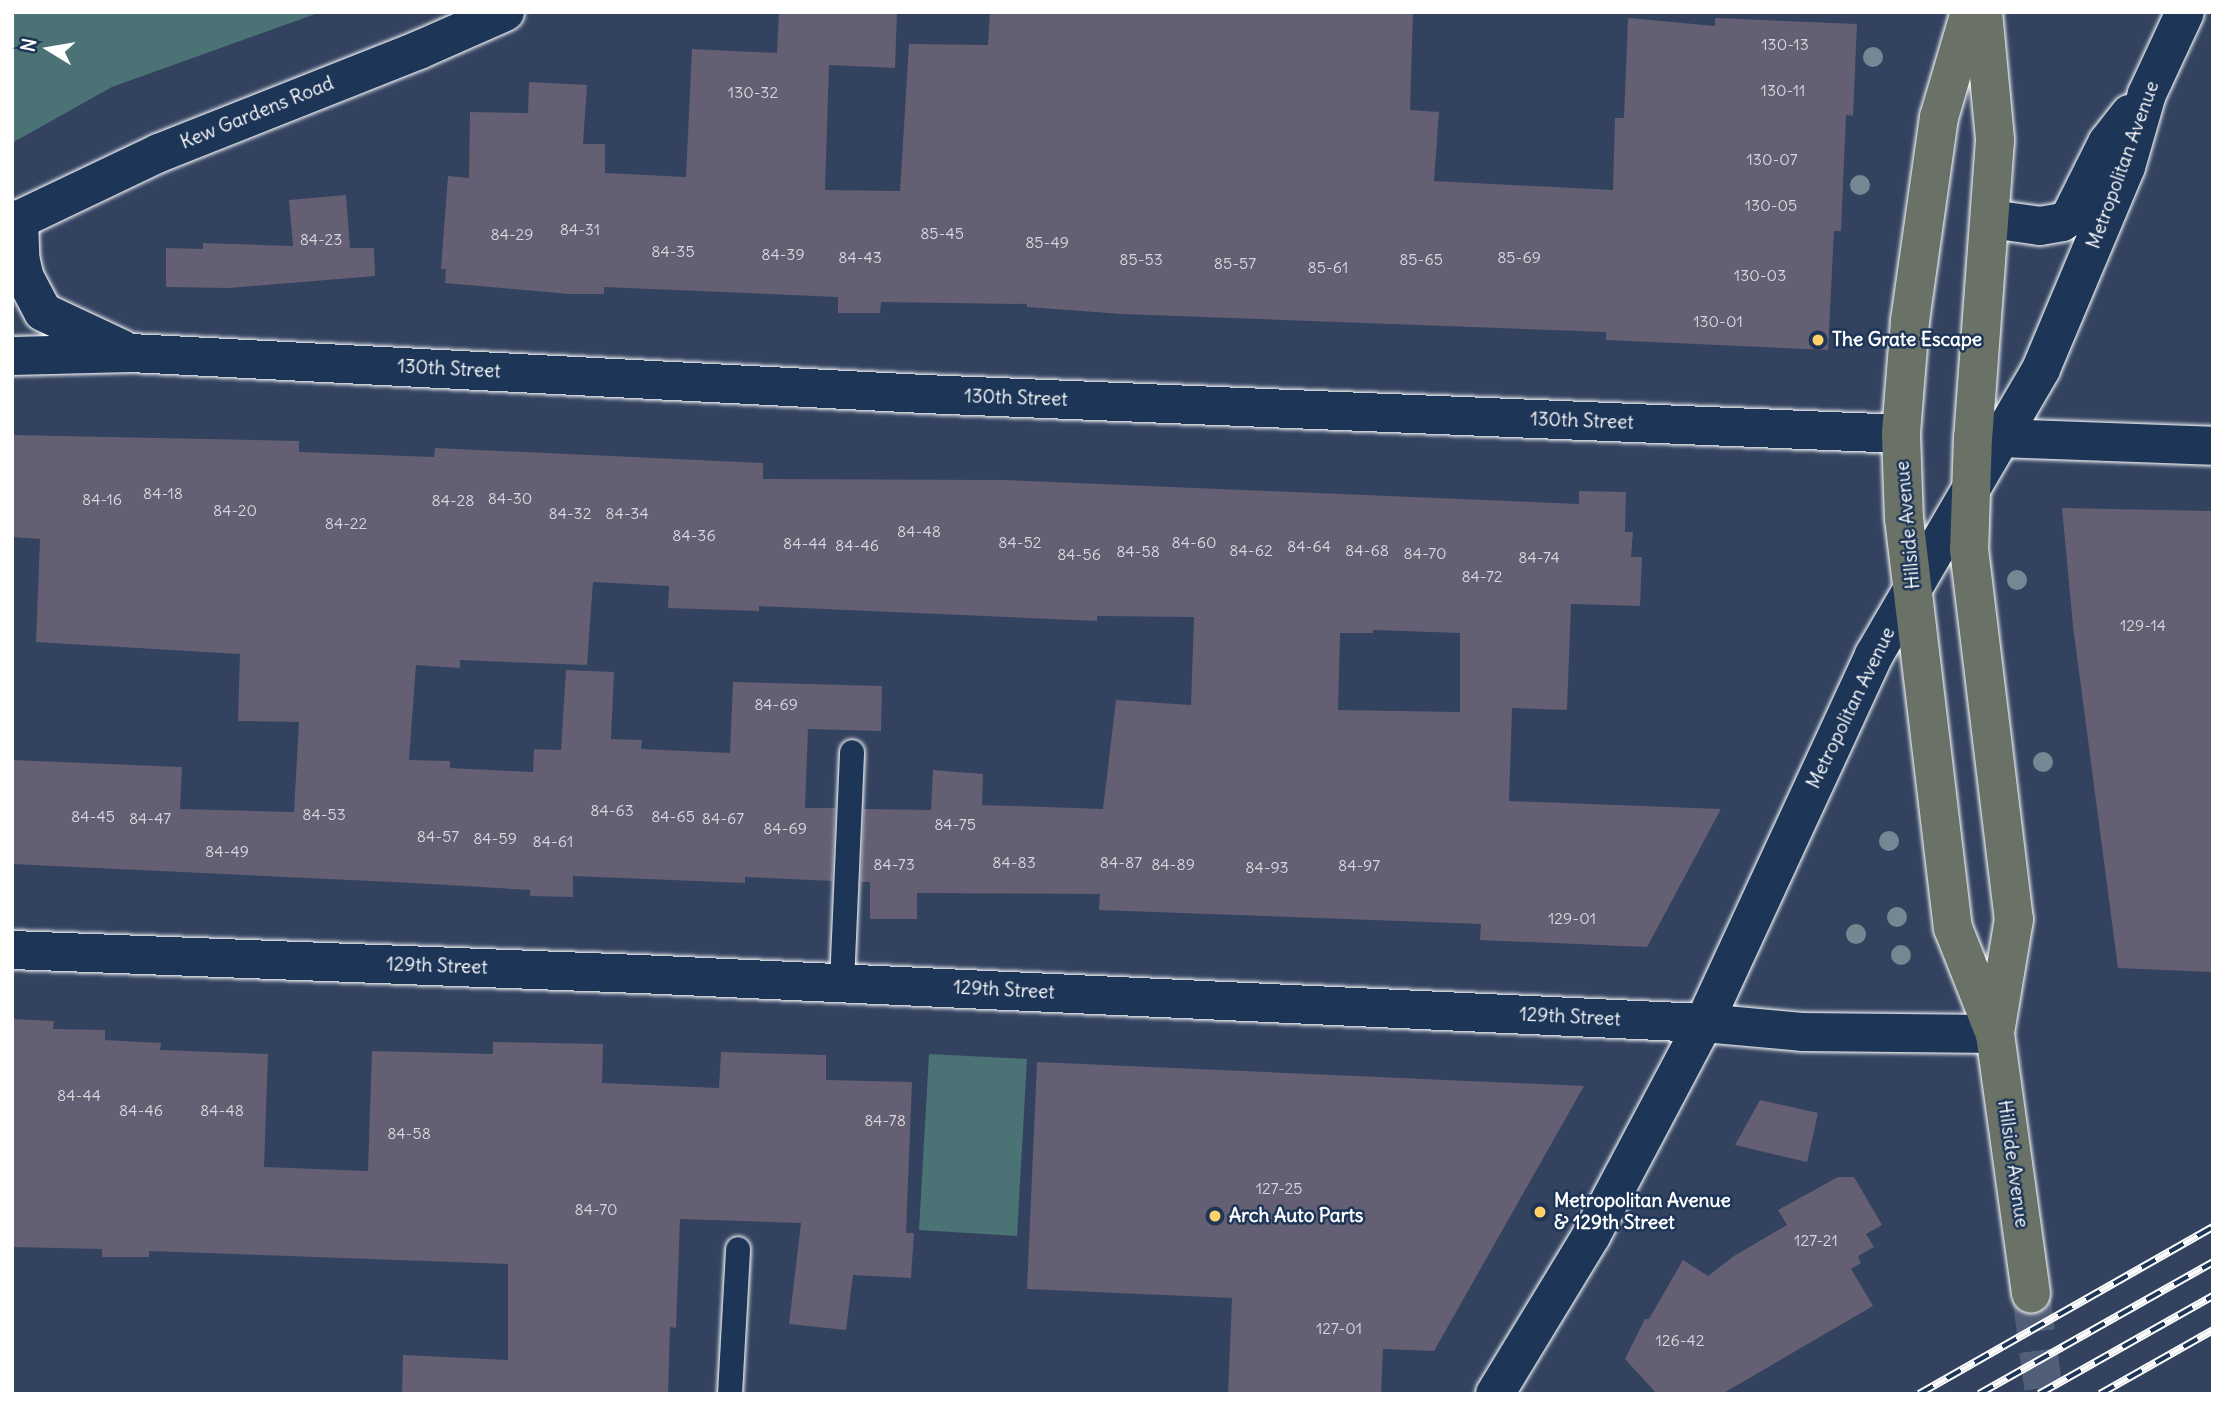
<!DOCTYPE html>
<html>
<head>
<meta charset="utf-8">
<style>
  body { margin:0 }
  #map { position:relative; width:2225px; height:1406px; overflow:hidden; background:#32425f; font-family:Delius,sans-serif }
  div>[style] { position:absolute }
  .green>* { inset:0; background:#4b7274 }
  .building>* { inset:0; background:#645f73 }
  .primary-tunnel>* { height:38px; margin-top:-19px; transform-origin:0; background:repeating-linear-gradient(90deg,#515e77 0 38px,transparent 0 57px) }
  .roads { filter:drop-shadow(0 0 2px #fff) drop-shadow(0 0 2px #fff) }
  .lane>* { height:24px; margin:-12px; padding:0 12px; transform-origin:12px; border-radius:12px; background:#1d3557 }
  .street>* { height:38px; margin:-19px; padding:0 19px; transform-origin:19px; border-radius:19px; background:#1d3557 }
  .secondary>* { height:38px; margin:-19px; padding:0 19px; transform-origin:19px; border-radius:19px; background:#1d3557 }
  .primary>* { height:38px; margin:-19px; padding:0 19px; transform-origin:19px; border-radius:19px; background:#6a7166 }
  .rail>* { height:8px; margin-top:-4px; transform-origin:0; background:repeating-linear-gradient(90deg,#1d3557 0 16px,#fff 0 32px); box-sizing:border-box; border-block:2px solid #fff }
  .trees>* { width:20px; height:20px; margin:-10px; border-radius:50%; background:#768794 }
  .dots>* { width:19px; height:19px; translate:-50% -50%; box-sizing:border-box; border:4px solid #1d3557; border-radius:50% }
  span { translate:-50% -50%; white-space:nowrap; text-align:center; line-height:1.15; -webkit-text-stroke:5px #1d3557; paint-order:stroke }
  .number-label { font-size:16px; color:#d8d7dc }
  .number-label span { -webkit-text-stroke-width:0 }
  .street-label { font-size:19px; color:#fff }
  .poi-label { font-size:19px; color:#fff; font-weight:700 }
  .left { translate:0 -50%; text-align:left }
  .frame { position:absolute; inset:0; border:14px solid #fff; pointer-events:none }
  .north { position:absolute; left:14px; top:14px; width:70px; height:70px; -webkit-text-stroke:5px #1d3557; paint-order:stroke; rotate:281deg; font-size:19px; font-weight:700; line-height:28px; text-align:center; color:#fff }
  .north::after { content:''; display:block; margin:auto; width:24px; height:32px; background:#fff; clip-path:polygon(50% 0,100% 100%,50% 72%,0 100%) }
</style>
</head>
<body>
<div id="map">
  <div class="green">
    <i style="clip-path:polygon(12px 12px,321px 12px,112px 87px,12px 143px)"></i>
    <i style="clip-path:polygon(929px 1054px,1027px 1059px,1017px 1236px,919px 1230px)"></i>
  </div>
  <div class="building">
    <i style="clip-path:polygon(779px 12px,897px 12px,895px 68px,829px 65px,825px 190px,900px 191px,909px 44px,988px 45px,990px 12px,1413px 12px,1410px 110px,1439px 112px,1434px 181px,1613px 190px,1615px 118px,1624px 118px,1628px 18px,1715px 26px,1715px 18px,1857px 24px,1853px 116px,1846px 115px,1841px 231px,1834px 231px,1828px 350px,1606px 340px,1606px 332px,1122px 314px,1027px 307px,1027px 304px,881px 302px,880px 313px,838px 313px,838px 297px,604px 287px,604px 294px,569px 294px,445px 283px,446px 269px,441px 269px,448px 176px,469px 178px,470px 112px,528px 113px,529px 82px,587px 85px,583px 144px,605px 144px,605px 173px,686px 177px,692px 49px,777px 53px)"></i>
    <i style="clip-path:polygon(346px 195px,350px 248px,374px 248px,375px 276px,229px 288px,166px 287px,166px 248px,203px 249px,203px 243px,293px 246px,289px 200px)"></i>
    <i style="clip-path:polygon(evenodd,12px 435px,299px 441px,299px 452px,434px 457px,435px 448px,763px 463px,763px 479px,1005px 480px,1579px 504px,1579px 491px,1626px 492px,1625px 532px,1633px 532px,1631px 557px,1642px 557px,1640px 606px,1571px 604px,1567px 710px,1512px 708px,1509px 801px,1721px 809px,1647px 947px,1480px 940px,1481px 924px,1099px 910px,1100px 894px,917px 893px,917px 919px,870px 919px,870px 882px,861px 882px,864px 809px,931px 810px,933px 770px,983px 774px,982px 805px,1103px 809px,1116px 700px,1191px 705px,1194px 617px,1097px 616px,1097px 621px,759px 606px,759px 611px,668px 608px,669px 586px,593px 582px,587px 665px,460px 660px,460px 668px,416px 665px,409px 760px,450px 761px,450px 768px,533px 772px,534px 749px,561px 750px,566px 670px,614px 672px,611px 739px,642px 740px,641px 749px,730px 753px,733px 682px,882px 686px,881px 731px,808px 729px,805px 808px,835px 808px,832px 881px,745px 877px,745px 883px,573px 876px,573px 897px,530px 896px,530px 890px,414px 883px,12px 864px,12px 760px,182px 767px,180px 809px,294px 812px,299px 722px,238px 721px,240px 654px,36px 642px,40px 539px,12px 537px,12px 435px,1373px 630px,1460px 633px,1460px 712px,1338px 710px,1340px 633px,1373px 633px,1373px 630px)"></i>
    <i style="clip-path:polygon(2062px 508px,2213px 511px,2213px 972px,2118px 968px,2073px 626px)"></i>
    <i style="clip-path:polygon(12px 1019px,54px 1021px,53px 1029px,105px 1030px,105px 1040px,161px 1043px,160px 1050px,268px 1054px,264px 1167px,368px 1171px,372px 1051px,493px 1054px,493px 1042px,603px 1044px,602px 1083px,719px 1088px,721px 1052px,826px 1055px,826px 1080px,912px 1082px,906px 1233px,914px 1233px,911px 1278px,853px 1275px,846px 1330px,789px 1324px,801px 1223px,680px 1219px,676px 1328px,670px 1327px,668px 1394px,402px 1394px,403px 1355px,508px 1360px,508px 1264px,149px 1251px,149px 1257px,102px 1257px,102px 1249px,12px 1247px)"></i>
    <i style="clip-path:polygon(1037px 1062px,1584px 1086px,1434px 1351px,1383px 1349px,1381px 1394px,1228px 1394px,1232px 1298px,1027px 1289px)"></i>
    <i style="clip-path:polygon(1760px 1100px,1818px 1113px,1807px 1162px,1735px 1145px)"></i>
    <i style="clip-path:polygon(1838px 1177px,1854px 1177px,1882px 1225px,1866px 1234px,1874px 1247px,1858px 1256px,1861px 1263px,1851px 1269px,1873px 1306px,1722px 1394px,1657px 1394px,1625px 1359px,1645px 1319px,1649px 1319px,1683px 1260px,1708px 1276px,1734px 1256px,1787px 1225px,1778px 1210px)"></i>
  </div>
  <div class="primary-tunnel">
    <i style="left:2031px;top:1294px;width:101px;rotate:82.6deg"></i>
  </div>
  <div class="roads">
    <div class="lane">
      <i style="left:842px;top:983px;width:231px;rotate:-87.5deg"></i>
      <i style="left:730px;top:1394px;width:145px;rotate:-86.8deg"></i>
    </div>
    <div class="street">
      <i style="left:19px;top:219px;width:38px;rotate:88deg"></i>
      <i style="left:20px;top:257px;width:22px;rotate:77deg"></i>
      <i style="left:25px;top:278px;width:38px;rotate:62deg"></i>
      <i style="left:43px;top:312px;width:87px;rotate:25.1deg"></i>
      <i style="left:12px;top:223px;width:163px;rotate:-25.5deg"></i>
      <i style="left:159px;top:153px;width:280px;rotate:-21.6deg"></i>
      <i style="left:419px;top:50px;width:94px;rotate:-23.8deg"></i>
      <i style="left:12px;top:356px;width:119px;rotate:-1.4deg"></i>
      <i style="left:131px;top:353px;width:794px;rotate:2.96deg"></i>
      <i style="left:924px;top:394px;width:978px;rotate:2.34deg"></i>
      <i style="left:1998px;top:438px;width:215px;rotate:2.1deg"></i>
      <i style="left:12px;top:950px;width:628px;rotate:2.19deg"></i>
      <i style="left:640px;top:974px;width:1065px;rotate:2.64deg"></i>
      <i style="left:1704px;top:1023px;width:98px;rotate:5.2deg"></i>
      <i style="left:1802px;top:1032px;width:193px;rotate:0.6deg"></i>
    </div>
    <div class="secondary">
      <i style="left:1991px;top:219px;width:49px;rotate:8.1deg"></i>
      <i style="left:2040px;top:226px;width:22px;rotate:-10deg"></i>
      <i style="left:2062px;top:222px;width:9px;rotate:-32deg"></i>
      <i style="left:2070px;top:217px;width:83px;rotate:-63.4deg"></i>
      <i style="left:2107px;top:143px;width:37px;rotate:-52deg"></i>
      <i style="left:1495px;top:1394px;width:185px;rotate:-58.7deg"></i>
      <i style="left:1591px;top:1236px;width:241px;rotate:-62.1deg"></i>
      <i style="left:1704px;top:1023px;width:405px;rotate:-65.2deg"></i>
      <i style="left:1874px;top:655px;width:331px;rotate:-59.7deg"></i>
      <i style="left:2041px;top:369px;width:219px;rotate:-67.2deg"></i>
      <i style="left:2126px;top:167px;width:76px;rotate:-74deg"></i>
      <i style="left:2147px;top:94px;width:90px;rotate:-65.1deg"></i>
    </div>
    <div class="primary">
      <i style="left:1970px;top:12px;width:109px;rotate:106.4deg"></i>
      <i style="left:1939px;top:117px;width:206px;rotate:98.1deg"></i>
      <i style="left:1910px;top:321px;width:113px;rotate:94.6deg"></i>
      <i style="left:1901px;top:434px;width:84px;rotate:88deg"></i>
      <i style="left:1904px;top:518px;width:413px;rotate:83.2deg"></i>
      <i style="left:1953px;top:928px;width:114px;rotate:68.4deg"></i>
      <i style="left:1995px;top:1034px;width:262px;rotate:82.1deg"></i>
      <i style="left:1983px;top:12px;width:129px;rotate:84.6deg"></i>
      <i style="left:1995px;top:140px;width:298px;rotate:94.2deg"></i>
      <i style="left:1973px;top:437px;width:112px;rotate:92deg"></i>
      <i style="left:1969px;top:549px;width:373px;rotate:83.1deg"></i>
      <i style="left:2014px;top:919px;width:115px;rotate:99.5deg"></i>
    </div>
  </div>
  <div class="rail">
    <i style="left:1919px;top:1394px;width:338px;rotate:-29.6deg"></i>
    <i style="left:1979px;top:1394px;width:269px;rotate:-29.4deg"></i>
    <i style="left:2039px;top:1394px;width:200px;rotate:-29.4deg"></i>
    <i style="left:2100px;top:1394px;width:130px;rotate:-29.5deg"></i>
  </div>
  <div class="trees">
    <i style="left:1873px;top:57px"></i>
    <i style="left:1860px;top:185px"></i>
    <i style="left:2017px;top:580px"></i>
    <i style="left:2043px;top:762px"></i>
    <i style="left:1889px;top:841px"></i>
    <i style="left:1897px;top:917px"></i>
    <i style="left:1856px;top:934px"></i>
    <i style="left:1901px;top:955px"></i>
  </div>
  <div class="dots">
    <i style="left:1818px;top:340px;background:#ffd166"></i>
    <i style="left:1540px;top:1212px;background:#ffd166"></i>
    <i style="left:1215px;top:1216px;background:#ffd166"></i>
  </div>
  <div class="number-label">
    <span style="left:1785px;top:44px">130-13</span>
    <span style="left:1783px;top:90px">130-11</span>
    <span style="left:753px;top:92px">130-32</span>
    <span style="left:1772px;top:159px">130-07</span>
    <span style="left:1771px;top:205px">130-05</span>
    <span style="left:580px;top:229px">84-31</span>
    <span style="left:942px;top:233px">85-45</span>
    <span style="left:512px;top:234px">84-29</span>
    <span style="left:321px;top:239px">84-23</span>
    <span style="left:1047px;top:242px">85-49</span>
    <span style="left:673px;top:251px">84-35</span>
    <span style="left:783px;top:254px">84-39</span>
    <span style="left:860px;top:257px">84-43</span>
    <span style="left:1519px;top:257px">85-69</span>
    <span style="left:1141px;top:259px">85-53</span>
    <span style="left:1421px;top:259px">85-65</span>
    <span style="left:1235px;top:263px">85-57</span>
    <span style="left:1328px;top:267px">85-61</span>
    <span style="left:1760px;top:275px">130-03</span>
    <span style="left:1718px;top:321px">130-01</span>
    <span style="left:163px;top:493px">84-18</span>
    <span style="left:510px;top:498px">84-30</span>
    <span style="left:102px;top:499px">84-16</span>
    <span style="left:453px;top:500px">84-28</span>
    <span style="left:235px;top:510px">84-20</span>
    <span style="left:570px;top:513px">84-32</span>
    <span style="left:627px;top:513px">84-34</span>
    <span style="left:346px;top:523px">84-22</span>
    <span style="left:919px;top:531px">84-48</span>
    <span style="left:694px;top:535px">84-36</span>
    <span style="left:1020px;top:542px">84-52</span>
    <span style="left:1194px;top:542px">84-60</span>
    <span style="left:805px;top:543px">84-44</span>
    <span style="left:857px;top:545px">84-46</span>
    <span style="left:1309px;top:546px">84-64</span>
    <span style="left:1251px;top:550px">84-62</span>
    <span style="left:1367px;top:550px">84-68</span>
    <span style="left:1138px;top:551px">84-58</span>
    <span style="left:1425px;top:553px">84-70</span>
    <span style="left:1079px;top:554px">84-56</span>
    <span style="left:1539px;top:557px">84-74</span>
    <span style="left:1482px;top:576px">84-72</span>
    <span style="left:2143px;top:625px">129-14</span>
    <span style="left:776px;top:704px">84-69</span>
    <span style="left:612px;top:810px">84-63</span>
    <span style="left:324px;top:814px">84-53</span>
    <span style="left:93px;top:816px">84-45</span>
    <span style="left:673px;top:816px">84-65</span>
    <span style="left:150px;top:818px">84-47</span>
    <span style="left:723px;top:818px">84-67</span>
    <span style="left:955px;top:824px">84-75</span>
    <span style="left:785px;top:828px">84-69</span>
    <span style="left:438px;top:836px">84-57</span>
    <span style="left:495px;top:838px">84-59</span>
    <span style="left:553px;top:841px">84-61</span>
    <span style="left:227px;top:851px">84-49</span>
    <span style="left:1014px;top:862px">84-83</span>
    <span style="left:1121px;top:862px">84-87</span>
    <span style="left:894px;top:864px">84-73</span>
    <span style="left:1173px;top:864px">84-89</span>
    <span style="left:1359px;top:865px">84-97</span>
    <span style="left:1267px;top:867px">84-93</span>
    <span style="left:1572px;top:918px">129-01</span>
    <span style="left:79px;top:1095px">84-44</span>
    <span style="left:141px;top:1110px">84-46</span>
    <span style="left:222px;top:1110px">84-48</span>
    <span style="left:885px;top:1120px">84-78</span>
    <span style="left:409px;top:1133px">84-58</span>
    <span style="left:1279px;top:1188px">127-25</span>
    <span style="left:596px;top:1209px">84-70</span>
    <span style="left:1816px;top:1240px">127-21</span>
    <span style="left:1339px;top:1328px">127-01</span>
    <span style="left:1680px;top:1340px">126-42</span>
  </div>
  <div class="street-label">
    <span style="left:257px;top:113px;rotate:-22deg">Kew Gardens Road</span>
    <span style="left:2123px;top:165px;rotate:-70deg">Metropolitan Avenue</span>
    <span style="left:449px;top:369px;rotate:3deg">130th Street</span>
    <span style="left:1016px;top:398px;rotate:2deg">130th Street</span>
    <span style="left:1582px;top:421px;rotate:2deg">130th Street</span>
    <span style="left:1908px;top:525px;rotate:-95deg">Hillside Avenue</span>
    <span style="left:1851px;top:708px;rotate:-64deg">Metropolitan Avenue</span>
    <span style="left:437px;top:966px;rotate:2deg">129th Street</span>
    <span style="left:1004px;top:990px;rotate:3deg">129th Street</span>
    <span style="left:1570px;top:1017px;rotate:3deg">129th Street</span>
    <span style="left:2013px;top:1164px;rotate:82deg">Hillside Avenue</span>
  </div>
  <div class="poi-label">
    <span class="left" style="left:1832px;top:340px">The Grate Escape</span>
    <span class="left" style="left:1554px;top:1212px">Metropolitan Avenue<br>&amp; 129th Street</span>
    <span class="left" style="left:1229px;top:1216px">Arch Auto Parts</span>
  </div>
  <div class="frame"></div>
  <div class="north">N</div>
</div>
</body>
</html>
